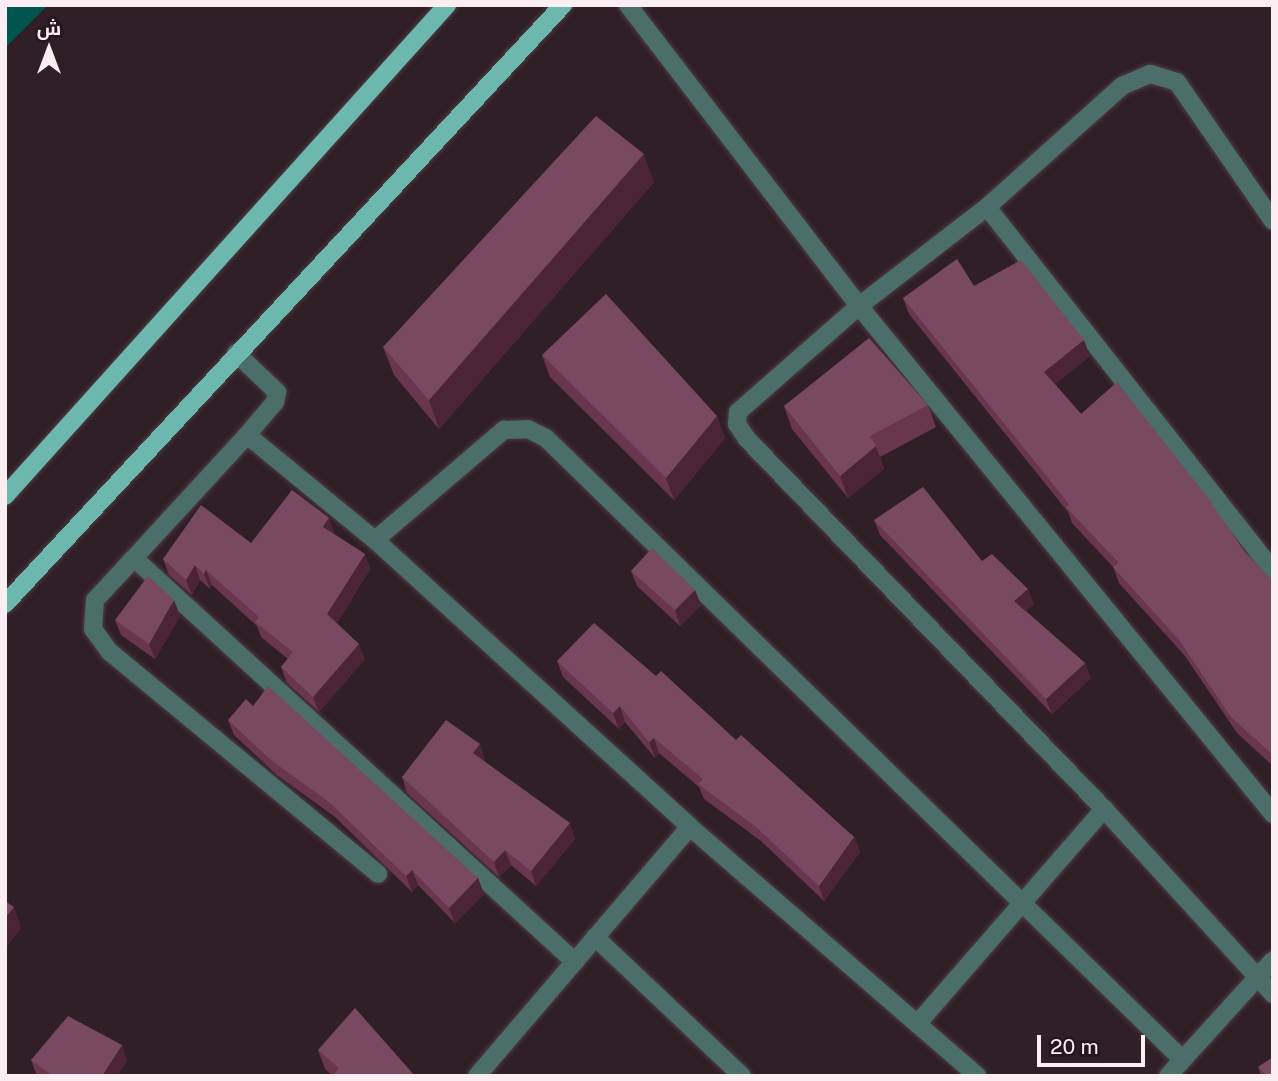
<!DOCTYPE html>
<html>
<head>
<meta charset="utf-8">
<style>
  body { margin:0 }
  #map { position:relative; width:1278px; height:1081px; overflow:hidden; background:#301f26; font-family:"Public Sans",Cairo,sans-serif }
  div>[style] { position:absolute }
  .water>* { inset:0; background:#00554f }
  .roads { filter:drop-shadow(0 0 2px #4c3c43) drop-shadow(0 0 2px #4c3c43) }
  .minor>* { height:18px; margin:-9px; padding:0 9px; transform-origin:9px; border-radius:9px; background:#4b6e6a }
  .primary>* { height:18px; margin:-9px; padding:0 9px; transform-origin:9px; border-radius:9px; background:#6cb8af }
  .wall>* { inset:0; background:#6a354f }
  .shaded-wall>* { inset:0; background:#4c2437 }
  .building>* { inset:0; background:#794961 }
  span { translate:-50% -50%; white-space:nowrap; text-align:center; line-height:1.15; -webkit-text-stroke:6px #26161d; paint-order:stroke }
  .frame { position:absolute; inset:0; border:7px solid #faeef3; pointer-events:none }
  .north { position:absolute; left:14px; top:14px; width:70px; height:70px; -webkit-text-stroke:5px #26161d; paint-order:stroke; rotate:0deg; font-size:19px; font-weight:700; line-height:28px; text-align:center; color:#faeef3 }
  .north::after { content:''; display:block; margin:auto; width:24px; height:32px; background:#faeef3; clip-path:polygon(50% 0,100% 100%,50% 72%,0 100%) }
  .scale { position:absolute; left:1037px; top:1035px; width:108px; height:32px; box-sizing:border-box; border:4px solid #faeef3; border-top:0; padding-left:9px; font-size:21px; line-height:24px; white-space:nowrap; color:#faeef3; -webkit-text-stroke:5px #26161d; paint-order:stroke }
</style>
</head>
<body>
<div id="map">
  <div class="water">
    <i style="clip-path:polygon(5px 5px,48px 5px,5px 48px)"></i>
  </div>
  <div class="roads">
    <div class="minor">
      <i style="left:628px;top:5px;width:379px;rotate:52.5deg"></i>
      <i style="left:859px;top:306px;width:655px;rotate:50.82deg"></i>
      <i style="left:987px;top:207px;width:462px;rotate:51.8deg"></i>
      <i style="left:1273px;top:221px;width:169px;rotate:-124.6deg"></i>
      <i style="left:1177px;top:82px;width:28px;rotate:-163deg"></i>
      <i style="left:1150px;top:74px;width:30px;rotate:157deg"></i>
      <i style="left:1122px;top:86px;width:181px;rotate:138.1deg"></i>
      <i style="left:987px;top:207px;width:162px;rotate:142.3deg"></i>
      <i style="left:859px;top:306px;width:161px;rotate:138.8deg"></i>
      <i style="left:738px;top:412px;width:12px;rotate:95deg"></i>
      <i style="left:737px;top:424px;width:18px;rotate:56deg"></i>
      <i style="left:747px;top:439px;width:514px;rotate:46.02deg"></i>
      <i style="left:1104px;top:809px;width:251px;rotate:47.6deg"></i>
      <i style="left:236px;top:353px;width:57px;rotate:43.6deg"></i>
      <i style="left:277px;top:392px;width:10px;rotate:101deg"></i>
      <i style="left:275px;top:402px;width:43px;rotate:130.3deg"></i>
      <i style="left:375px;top:540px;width:170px;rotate:-40.5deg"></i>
      <i style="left:504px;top:430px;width:24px;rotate:-2deg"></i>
      <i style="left:528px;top:429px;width:20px;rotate:27deg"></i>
      <i style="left:546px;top:438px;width:890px;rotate:44.32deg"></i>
      <i style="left:134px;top:558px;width:57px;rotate:132.9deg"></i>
      <i style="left:95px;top:600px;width:29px;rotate:94deg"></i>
      <i style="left:93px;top:629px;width:29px;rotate:54deg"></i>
      <i style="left:110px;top:652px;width:348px;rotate:39.6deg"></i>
      <i style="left:595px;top:937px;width:202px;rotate:43.4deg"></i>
      <i style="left:575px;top:962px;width:598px;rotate:-137.51deg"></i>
      <i style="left:134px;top:558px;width:167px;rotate:-47.4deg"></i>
      <i style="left:247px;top:435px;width:166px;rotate:39.4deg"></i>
      <i style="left:375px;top:540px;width:426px;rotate:42.3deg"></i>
      <i style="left:690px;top:827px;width:380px;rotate:40.9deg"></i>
      <i style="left:918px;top:1023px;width:284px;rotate:-49deg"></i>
      <i style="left:477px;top:1076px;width:328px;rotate:-49.5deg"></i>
      <i style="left:1168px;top:1076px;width:156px;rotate:-47.8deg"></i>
    </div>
    <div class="primary">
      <i style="left:5px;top:496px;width:661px;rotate:-48.01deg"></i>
      <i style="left:5px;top:604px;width:819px;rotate:-47.03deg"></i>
    </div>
  </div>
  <div class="wall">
    <i style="clip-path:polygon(654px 182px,439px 429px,394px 375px,383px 347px)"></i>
    <i style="clip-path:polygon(903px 298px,1090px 356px,1055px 384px,1081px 414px,1245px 552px,1273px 581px,1273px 766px,1237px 733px,1185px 656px,1119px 583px,1113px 567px,1072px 523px,1068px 512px,909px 314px)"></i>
    <i style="clip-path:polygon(542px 355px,717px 416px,725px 438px,674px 500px,550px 377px)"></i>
    <i style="clip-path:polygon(928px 405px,936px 427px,880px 457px,884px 469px,848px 498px,792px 429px,784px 406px)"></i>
    <i style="clip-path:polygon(874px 520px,982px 561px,1034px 604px,1026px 611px,1085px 663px,1091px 678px,1052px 714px,880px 535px)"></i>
    <i style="clip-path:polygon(334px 534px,365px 554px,370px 569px,337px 623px,365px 659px,319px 712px,287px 683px,281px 667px,288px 659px,261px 637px,257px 626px,212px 585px,210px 589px,200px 580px,192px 595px,169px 575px,163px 559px,251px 543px)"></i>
    <i style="clip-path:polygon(631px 571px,695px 590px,701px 605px,680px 626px,637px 586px)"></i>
    <i style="clip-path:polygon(180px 616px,155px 659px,121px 635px,115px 620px)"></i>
    <i style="clip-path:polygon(557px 661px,656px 676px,854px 837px,860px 852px,824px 901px,761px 841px,704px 799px,699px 787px,659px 753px,655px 758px,625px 722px,619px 729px,563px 677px)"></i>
    <i style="clip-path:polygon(253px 706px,478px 878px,484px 894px,455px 923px,418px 885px,412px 892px,335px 817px,277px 775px,234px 735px,228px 720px)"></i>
    <i style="clip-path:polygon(485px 760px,484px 761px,575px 839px,536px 886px,511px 865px,499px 877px,407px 793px,402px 777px)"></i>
    <i style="clip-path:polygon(122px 1045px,127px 1061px,117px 1076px,37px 1076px,31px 1060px)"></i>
    <i style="clip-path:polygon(318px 1050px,415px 1076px,333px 1076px,325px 1069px)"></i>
    <i style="clip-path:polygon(1258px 1067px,1273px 1076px,1261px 1076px)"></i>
  </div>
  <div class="shaded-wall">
    <i style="clip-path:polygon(644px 154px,654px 182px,439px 429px,429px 400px)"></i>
    <i style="clip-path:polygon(1084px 340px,1090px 356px,1050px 388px,1044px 372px)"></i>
    <i style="clip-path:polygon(717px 416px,725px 438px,674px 500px,666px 478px)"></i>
    <i style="clip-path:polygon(876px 446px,884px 469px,848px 498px,840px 476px)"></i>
    <i style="clip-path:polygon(329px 518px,335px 534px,328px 543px,323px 527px)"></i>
    <i style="clip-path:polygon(365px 554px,370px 569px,333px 630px,327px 614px)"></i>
    <i style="clip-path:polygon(195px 565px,200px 580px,192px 595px,186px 580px)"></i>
    <i style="clip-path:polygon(206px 570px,212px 585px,210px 589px,204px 574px)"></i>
    <i style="clip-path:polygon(1028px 589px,1034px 604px,1020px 617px,1014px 601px)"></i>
    <i style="clip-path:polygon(695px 590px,701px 605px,680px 626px,675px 610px)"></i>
    <i style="clip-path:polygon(174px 600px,180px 616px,155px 659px,149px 644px)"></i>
    <i style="clip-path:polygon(359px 644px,365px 659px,319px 712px,313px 697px)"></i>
    <i style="clip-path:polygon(1085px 663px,1091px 678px,1052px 714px,1046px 699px)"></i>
    <i style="clip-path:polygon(620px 706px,625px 722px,619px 729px,613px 713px)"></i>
    <i style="clip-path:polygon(654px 738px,659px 753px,655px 758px,649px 742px)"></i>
    <i style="clip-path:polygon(480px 744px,485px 760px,478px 768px,473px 753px)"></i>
    <i style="clip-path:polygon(570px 823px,575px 839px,536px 886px,531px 871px)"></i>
    <i style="clip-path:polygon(854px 837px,860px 852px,824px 901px,819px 886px)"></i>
    <i style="clip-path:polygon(505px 850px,511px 865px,499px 877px,494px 862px)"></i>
    <i style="clip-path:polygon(412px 870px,418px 885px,412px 892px,406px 876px)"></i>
    <i style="clip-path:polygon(478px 878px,484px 894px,455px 923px,449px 908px)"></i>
    <i style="clip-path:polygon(14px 907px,21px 928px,5px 949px,5px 918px)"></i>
    <i style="clip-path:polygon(122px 1045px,127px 1061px,117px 1076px,102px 1076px)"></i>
  </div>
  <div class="building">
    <i style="clip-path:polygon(596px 116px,644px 154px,429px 400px,383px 347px)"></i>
    <i style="clip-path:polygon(957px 259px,974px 286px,1021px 260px,1084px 340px,1044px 372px,1081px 414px,1117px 382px,1208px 498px,1245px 552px,1273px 581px,1273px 755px,1231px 717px,1179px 640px,1113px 567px,1119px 563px,1066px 507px,1069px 504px,903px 298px)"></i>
    <i style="clip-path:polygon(606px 294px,717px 416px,666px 478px,542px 355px)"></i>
    <i style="clip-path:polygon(869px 338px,928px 405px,870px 436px,876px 446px,840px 476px,784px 406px)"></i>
    <i style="clip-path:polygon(923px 487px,982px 561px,992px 554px,1028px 589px,1014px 601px,1085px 663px,1046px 699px,874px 520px)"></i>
    <i style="clip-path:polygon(292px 490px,329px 518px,323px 527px,365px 554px,327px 614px,359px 644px,313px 697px,281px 667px,293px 652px,255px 622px,259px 617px,206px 570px,204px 574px,195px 565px,186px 580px,163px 559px,201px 505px,251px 543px)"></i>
    <i style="clip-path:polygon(652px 548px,695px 590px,675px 610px,631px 571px)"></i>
    <i style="clip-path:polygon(148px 576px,174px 600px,149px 644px,115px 620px)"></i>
    <i style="clip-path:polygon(594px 623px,656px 676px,661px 671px,736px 740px,741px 735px,854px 837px,819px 886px,755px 826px,698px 784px,703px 779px,654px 738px,649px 742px,620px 706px,613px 713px,557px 661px)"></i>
    <i style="clip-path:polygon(268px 686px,478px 878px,449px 908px,412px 870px,406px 876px,329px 802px,271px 760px,228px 720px,246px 699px,253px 706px)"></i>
    <i style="clip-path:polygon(446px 720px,480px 744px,473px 753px,570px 823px,531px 871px,505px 850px,494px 862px,402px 777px)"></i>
    <i style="clip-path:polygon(5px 901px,14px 907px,5px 918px)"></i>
    <i style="clip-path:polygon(355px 1008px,415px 1076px,333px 1076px,339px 1068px,318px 1050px)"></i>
    <i style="clip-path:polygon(68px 1016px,122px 1045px,102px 1076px,53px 1076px,31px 1060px)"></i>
    <i style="clip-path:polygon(1273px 1057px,1273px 1076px,1267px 1076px,1258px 1067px)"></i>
  </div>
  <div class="frame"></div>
  <div class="north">ش</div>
  <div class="scale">20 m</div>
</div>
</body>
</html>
